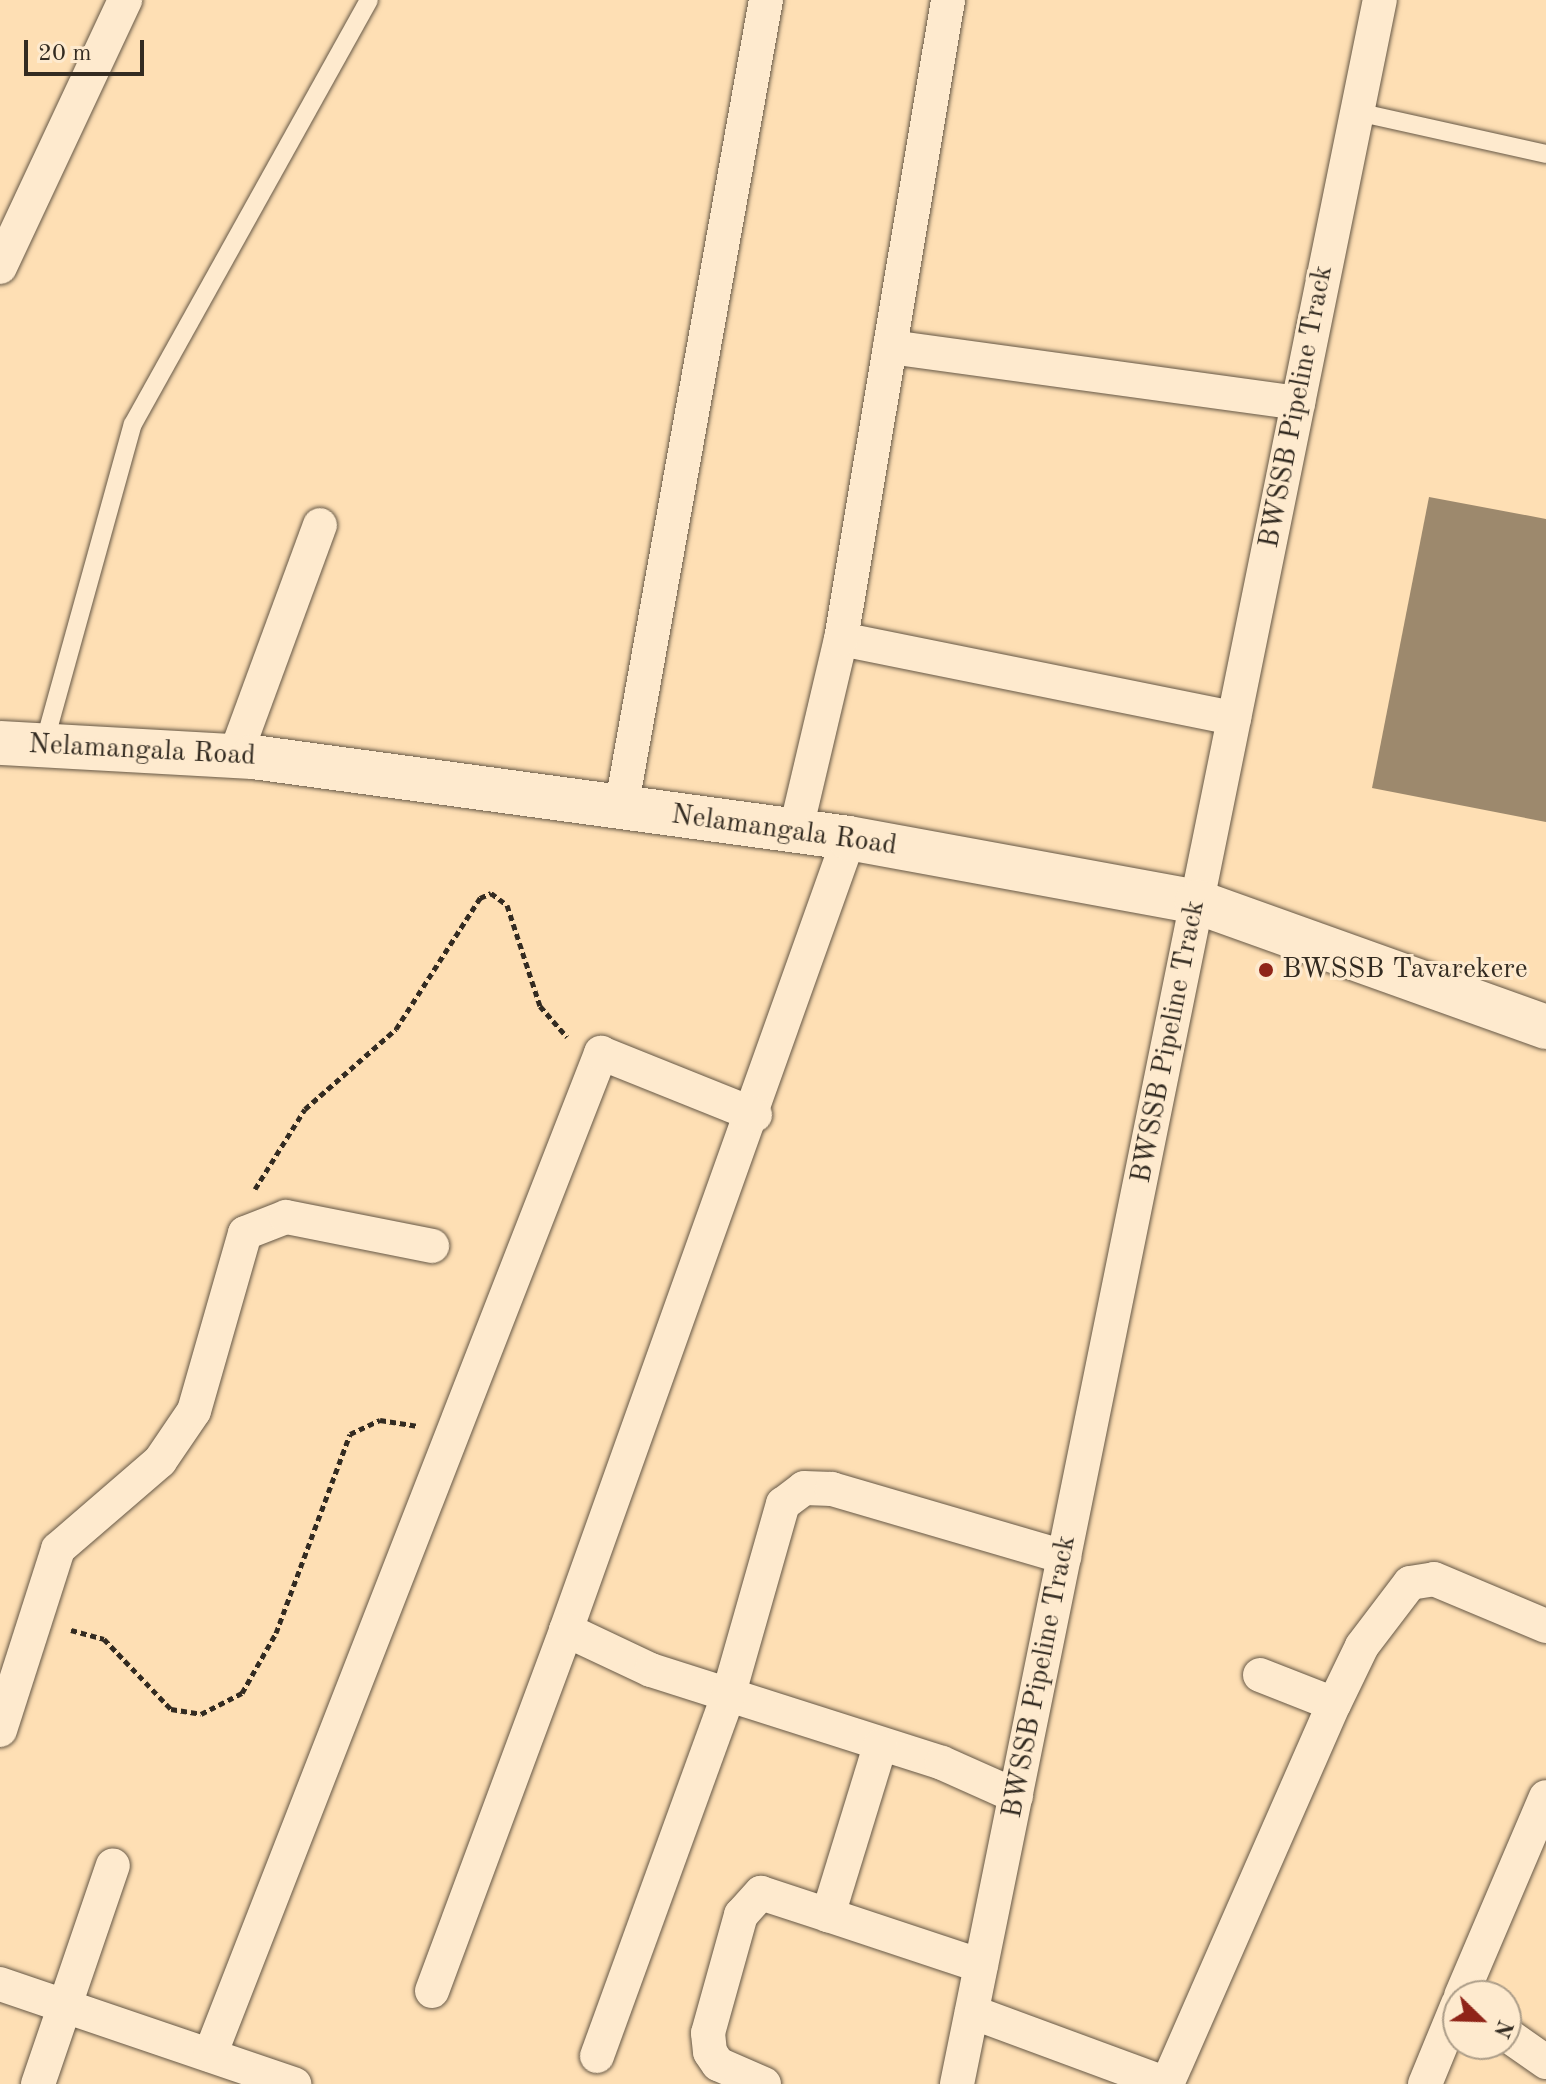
<!DOCTYPE html>
<html>
<head>
<meta charset="utf-8">
<style>
  body { margin:0 }
  #map { position:relative; width:1546px; height:2084px; overflow:hidden; background:#fedfb4; font-family:"Old Standard TT",serif }
  div>[style] { position:absolute }
  .building>* { inset:0; background:#9d896d }
  .path>* { height:5px; margin-top:-2.5px; transform-origin:0; background:repeating-linear-gradient(90deg,#332b21 0 6px,transparent 0 10px) }
  .roads { filter:drop-shadow(0 0 2px #665846) drop-shadow(0 0 2px #665846) }
  .service>* { height:18px; margin:-9px; padding:0 9px; transform-origin:9px; border-radius:9px; background:#feeace }
  .minor>* { height:34px; margin:-17px; padding:0 17px; transform-origin:17px; border-radius:17px; background:#feeace }
  .secondary>* { height:44px; margin:-22px; padding:0 22px; transform-origin:22px; border-radius:22px; background:#feeace }
  .dots>* { width:22px; height:22px; translate:-50% -50%; box-sizing:border-box; border:4px solid #feeace; border-radius:50% }
  span { translate:-50% -50%; white-space:nowrap; text-align:center; line-height:1.15; -webkit-text-stroke:6px #feeace; paint-order:stroke }
  .street-label { font-size:28px; color:#332b21 }
  .poi-label { font-size:28px; color:#332b21 }
  .left { translate:0 -50%; text-align:left }
  .north { position:absolute; left:1442px; top:1980px; width:80px; height:80px; box-sizing:border-box; background:#feeace; border:2px solid #ad9e89; border-radius:50%; rotate:113deg; font-size:22px; font-weight:700; line-height:32px; text-align:center; color:#332b21 }
  .north::after { content:''; display:block; margin:auto; width:28px; height:36px; background:#8f2418; clip-path:polygon(50% 0,100% 100%,50% 72%,0 100%) }
  .scale { position:absolute; left:24px; top:40px; width:120px; height:36px; box-sizing:border-box; border:4px solid #332b21; border-top:0; padding-left:10px; font-size:24px; line-height:28px; white-space:nowrap; color:#332b21; -webkit-text-stroke:6px #feeace; paint-order:stroke }
</style>
</head>
<body>
<div id="map">
  <div class="building">
    <i style="clip-path:polygon(1429px 497px,1546px 519px,1546px 822px,1372px 788px)"></i>
  </div>
  <div class="path">
    <i style="left:255px;top:1189px;width:94px;rotate:-58deg"></i>
    <i style="left:305px;top:1109px;width:121px;rotate:-41.3deg"></i>
    <i style="left:396px;top:1029px;width:156px;rotate:-57.3deg"></i>
    <i style="left:480px;top:898px;width:12px;rotate:-24deg"></i>
    <i style="left:491px;top:893px;width:20px;rotate:37deg"></i>
    <i style="left:507px;top:905px;width:106px;rotate:71.9deg"></i>
    <i style="left:540px;top:1006px;width:41px;rotate:48.9deg"></i>
    <i style="left:71px;top:1630px;width:34px;rotate:15deg"></i>
    <i style="left:104px;top:1639px;width:97px;rotate:46.3deg"></i>
    <i style="left:171px;top:1709px;width:30px;rotate:9deg"></i>
    <i style="left:201px;top:1714px;width:46px;rotate:-27.1deg"></i>
    <i style="left:242px;top:1693px;width:69px;rotate:-60.5deg"></i>
    <i style="left:276px;top:1633px;width:212px;rotate:-69.6deg"></i>
    <i style="left:350px;top:1434px;width:33px;rotate:-25deg"></i>
    <i style="left:380px;top:1420px;width:37px;rotate:9deg"></i>
  </div>
  <div class="roads">
    <div class="service">
      <i style="left:1357px;top:112px;width:194px;rotate:12.5deg"></i>
      <i style="left:44px;top:744px;width:332px;rotate:-74.5deg"></i>
      <i style="left:133px;top:424px;width:485px;rotate:-60.9deg"></i>
    </div>
    <div class="minor">
      <i style="left:0;top:267px;width:295px;rotate:-64.9deg"></i>
      <i style="left:890px;top:347px;width:412px;rotate:7.8deg"></i>
      <i style="left:841px;top:639px;width:401px;rotate:11.4deg"></i>
      <i style="left:235px;top:756px;width:246px;rotate:-69.8deg"></i>
      <i style="left:621px;top:809px;width:822px;rotate:-79.84deg"></i>
      <i style="left:796px;top:829px;width:195px;rotate:-76.7deg"></i>
      <i style="left:841px;top:639px;width:648px;rotate:-80.49deg"></i>
      <i style="left:849px;top:838px;width:841px;rotate:109.66deg"></i>
      <i style="left:566px;top:1630px;width:94px;rotate:25.2deg"></i>
      <i style="left:651px;top:1670px;width:305px;rotate:17.7deg"></i>
      <i style="left:942px;top:1763px;width:81px;rotate:24deg"></i>
      <i style="left:1260px;top:1675px;width:79px;rotate:21.4deg"></i>
      <i style="left:1334px;top:1704px;width:64px;rotate:-64.2deg"></i>
      <i style="left:1362px;top:1646px;width:79px;rotate:-52.7deg"></i>
      <i style="left:1410px;top:1583px;width:24px;rotate:-9deg"></i>
      <i style="left:1434px;top:1579px;width:121px;rotate:22.8deg"></i>
      <i style="left:0;top:1730px;width:190px;rotate:-72.2deg"></i>
      <i style="left:58px;top:1549px;width:135px;rotate:-40.8deg"></i>
      <i style="left:160px;top:1461px;width:60px;rotate:-55.8deg"></i>
      <i style="left:194px;top:1411px;width:185px;rotate:-74deg"></i>
      <i style="left:245px;top:1233px;width:44px;rotate:-21.3deg"></i>
      <i style="left:286px;top:1217px;width:149px;rotate:11.2deg"></i>
      <i style="left:880px;top:1746px;width:177px;rotate:107.1deg"></i>
      <i style="left:828px;top:1915px;width:161px;rotate:18.4deg"></i>
      <i style="left:0;top:1984px;width:311px;rotate:18.8deg"></i>
      <i style="left:432px;top:1991px;width:385px;rotate:-69.6deg"></i>
      <i style="left:1461px;top:1996px;width:216px;rotate:-66.9deg"></i>
      <i style="left:972px;top:2012px;width:208px;rotate:20.3deg"></i>
      <i style="left:1506px;top:2034px;width:49px;rotate:35deg"></i>
      <i style="left:210px;top:2055px;width:1076px;rotate:-68.68deg"></i>
      <i style="left:601px;top:1053px;width:166px;rotate:21.9deg"></i>
      <i style="left:597px;top:2056px;width:386px;rotate:-70deg"></i>
      <i style="left:729px;top:1693px;width:197px;rotate:-74.1deg"></i>
      <i style="left:783px;top:1504px;width:26px;rotate:-37deg"></i>
      <i style="left:804px;top:1488px;width:28px;rotate:2deg"></i>
      <i style="left:832px;top:1489px;width:242px;rotate:16.3deg"></i>
      <i style="left:38px;top:2084px;width:231px;rotate:-71.1deg"></i>
      <i style="left:764px;top:2084px;width:50px;rotate:-156.5deg"></i>
      <i style="left:718px;top:2064px;width:14px;rotate:-124deg"></i>
      <i style="left:710px;top:2052px;width:19px;rotate:-96deg"></i>
      <i style="left:708px;top:2033px;width:123px;rotate:-74.4deg"></i>
      <i style="left:741px;top:1915px;width:30px;rotate:-48deg"></i>
      <i style="left:761px;top:1893px;width:71px;rotate:18.2deg"></i>
      <i style="left:957px;top:2084px;width:2126px;rotate:-78.53deg"></i>
      <i style="left:1167px;top:2084px;width:415px;rotate:-66.3deg"></i>
      <i style="left:1425px;top:2084px;width:87px;rotate:-67.6deg"></i>
    </div>
    <div class="secondary">
      <i style="left:0;top:743px;width:253px;rotate:3.2deg"></i>
      <i style="left:253px;top:757px;width:601px;rotate:7.74deg"></i>
      <i style="left:849px;top:838px;width:354px;rotate:10.4deg"></i>
      <i style="left:1197px;top:902px;width:371px;rotate:19.7deg"></i>
    </div>
  </div>
  <div class="dots">
    <i style="left:1266px;top:970px;background:#8f2418"></i>
  </div>
  <div class="street-label">
    <span style="left:1297px;top:407px;rotate:-79deg">BWSSB Pipeline Track</span>
    <span style="left:142px;top:751px;rotate:3deg">Nelamangala Road</span>
    <span style="left:784px;top:831px;rotate:8deg">Nelamangala Road</span>
    <span style="left:1169px;top:1042px;rotate:-79deg">BWSSB Pipeline Track</span>
    <span style="left:1040px;top:1677px;rotate:-79deg">BWSSB Pipeline Track</span>
  </div>
  <div class="poi-label">
    <span class="left" style="left:1282px;top:970px">BWSSB Tavarekere</span>
  </div>
  <div class="north">N</div>
  <div class="scale">20 m</div>
</div>
</body>
</html>
